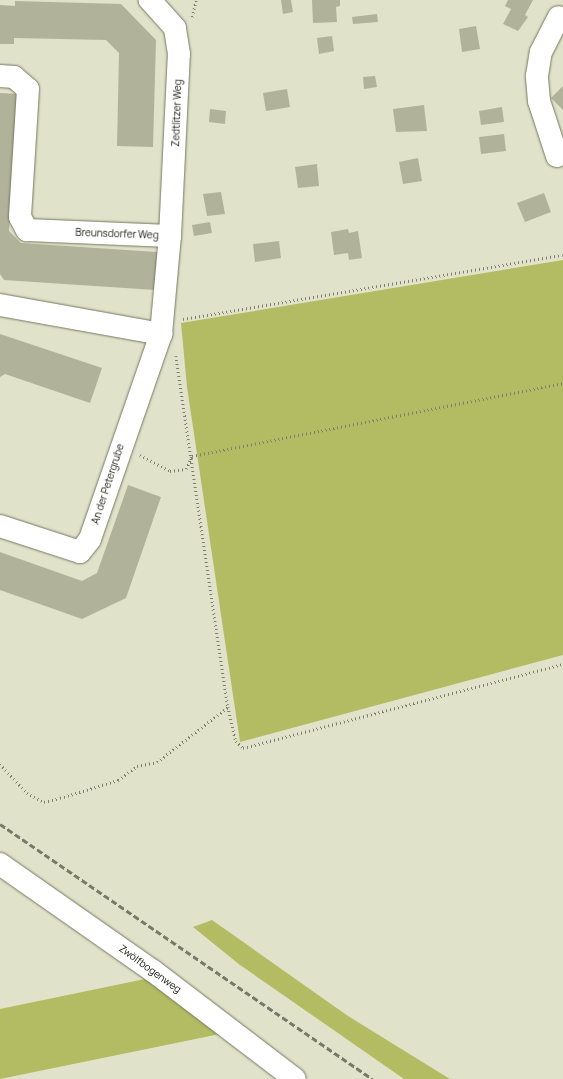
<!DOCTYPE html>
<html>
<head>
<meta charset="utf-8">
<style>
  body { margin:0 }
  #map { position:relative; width:563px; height:1079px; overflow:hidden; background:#e0e3ca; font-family:Manrope,sans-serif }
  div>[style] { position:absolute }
  .green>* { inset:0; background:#b3bc62 }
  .building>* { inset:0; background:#b0b39a }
  .path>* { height:2.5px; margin-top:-1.25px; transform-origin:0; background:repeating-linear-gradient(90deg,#7e806e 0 1px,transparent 0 4px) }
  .roads { filter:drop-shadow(0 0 1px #757861) drop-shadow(0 0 1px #757861) }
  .minor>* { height:22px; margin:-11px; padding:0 11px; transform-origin:11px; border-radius:11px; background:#fff }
  .rail>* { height:3px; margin-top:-1.5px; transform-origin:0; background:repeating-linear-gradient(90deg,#787a69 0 6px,transparent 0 9px) }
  span { translate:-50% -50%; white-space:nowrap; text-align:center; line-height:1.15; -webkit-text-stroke:4px #fff; paint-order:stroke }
  .street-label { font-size:10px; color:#12130a }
</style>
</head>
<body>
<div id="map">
  <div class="green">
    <i style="clip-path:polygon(563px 260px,563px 655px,240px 742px,187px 387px,181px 323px)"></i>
    <i style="clip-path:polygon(212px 920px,348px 1016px,450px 1079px,404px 1079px,240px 965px,193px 927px)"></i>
    <i style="clip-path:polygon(145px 979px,220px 1034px,0 1079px,0 1009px)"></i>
  </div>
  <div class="building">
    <i style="clip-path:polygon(281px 0,291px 0,293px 12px,283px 14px)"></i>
    <i style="clip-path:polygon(312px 0,340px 0,340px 6px,336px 7px,337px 22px,313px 23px)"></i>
    <i style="clip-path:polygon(508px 0,533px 0,525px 15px,528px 17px,518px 31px,503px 24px,511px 9px,505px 6px)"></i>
    <i style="clip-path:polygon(15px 1px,121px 4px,156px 40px,153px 147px,117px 146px,119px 53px,106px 40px,14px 38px,14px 44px,0 44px,0 5px,15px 6px)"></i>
    <i style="clip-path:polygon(377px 14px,378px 22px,353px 24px,352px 17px)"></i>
    <i style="clip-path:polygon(476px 26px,480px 49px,462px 52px,459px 29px)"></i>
    <i style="clip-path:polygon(332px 36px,334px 51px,319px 54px,317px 38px)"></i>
    <i style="clip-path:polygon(375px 76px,377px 87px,364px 89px,363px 77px)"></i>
    <i style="clip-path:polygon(563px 86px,563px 110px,551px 98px)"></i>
    <i style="clip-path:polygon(287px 89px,290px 107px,266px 111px,263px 93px)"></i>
    <i style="clip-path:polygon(0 93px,18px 94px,9px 231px,21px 243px,157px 252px,155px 290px,4px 280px,0 274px)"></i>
    <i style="clip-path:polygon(424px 105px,427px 131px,396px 132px,393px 109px)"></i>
    <i style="clip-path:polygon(502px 107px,504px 122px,481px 125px,479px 111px)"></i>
    <i style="clip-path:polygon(210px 109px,226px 111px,225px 124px,209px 122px)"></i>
    <i style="clip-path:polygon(504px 134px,506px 151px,481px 154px,479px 137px)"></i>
    <i style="clip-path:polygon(418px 158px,422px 181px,403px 184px,399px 162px)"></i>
    <i style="clip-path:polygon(317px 164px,319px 186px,298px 188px,295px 167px)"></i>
    <i style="clip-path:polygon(221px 192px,225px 214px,207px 216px,203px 194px)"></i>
    <i style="clip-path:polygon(544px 193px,551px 212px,525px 222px,517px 203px)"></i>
    <i style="clip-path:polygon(210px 222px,212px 233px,194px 236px,192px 225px)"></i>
    <i style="clip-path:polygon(348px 229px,349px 233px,358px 231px,362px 258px,349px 260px,348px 253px,334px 255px,331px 232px)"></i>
    <i style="clip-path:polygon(279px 241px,281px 258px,255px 262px,253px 244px)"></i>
    <i style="clip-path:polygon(0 334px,102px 368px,90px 403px,5px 374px,0 377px)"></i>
    <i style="clip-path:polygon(128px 485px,161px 497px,126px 598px,82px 619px,0 590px,0 552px,82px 581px,97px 573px)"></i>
  </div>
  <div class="path">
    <i style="left:192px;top:17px;width:17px;rotate:-77deg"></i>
    <i style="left:183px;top:319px;width:385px;rotate:-9.6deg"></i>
    <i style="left:176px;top:356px;width:355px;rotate:81.6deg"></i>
    <i style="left:228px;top:707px;width:35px;rotate:77deg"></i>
    <i style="left:236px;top:741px;width:10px;rotate:45deg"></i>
    <i style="left:243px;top:748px;width:331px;rotate:-14.7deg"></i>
    <i style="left:140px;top:455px;width:34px;rotate:28deg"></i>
    <i style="left:170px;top:471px;width:16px;rotate:-7deg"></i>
    <i style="left:186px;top:469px;width:14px;rotate:-65deg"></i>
    <i style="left:192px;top:456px;width:378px;rotate:-11.1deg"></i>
    <i style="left:0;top:764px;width:40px;rotate:47deg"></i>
    <i style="left:27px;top:793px;width:19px;rotate:28deg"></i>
    <i style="left:44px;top:802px;width:16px;rotate:-14deg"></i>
    <i style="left:60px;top:798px;width:61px;rotate:-17.2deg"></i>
    <i style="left:118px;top:780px;width:24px;rotate:-36deg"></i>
    <i style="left:137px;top:766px;width:20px;rotate:-11deg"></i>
    <i style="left:157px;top:762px;width:90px;rotate:-37.8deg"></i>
  </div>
  <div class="roads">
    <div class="minor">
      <i style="left:0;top:76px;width:14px;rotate:4deg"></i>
      <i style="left:14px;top:77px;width:18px;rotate:41deg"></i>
      <i style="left:28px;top:89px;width:128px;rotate:93.6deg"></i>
      <i style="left:20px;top:217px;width:15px;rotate:62deg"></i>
      <i style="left:27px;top:230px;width:143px;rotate:2.4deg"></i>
      <i style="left:557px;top:156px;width:58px;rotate:-108.1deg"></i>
      <i style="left:539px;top:101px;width:25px;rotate:-95deg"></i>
      <i style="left:537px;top:76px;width:24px;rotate:-81deg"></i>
      <i style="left:541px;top:52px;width:39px;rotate:-63deg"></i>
      <i style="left:0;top:305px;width:164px;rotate:10.2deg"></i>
      <i style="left:161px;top:334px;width:98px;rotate:-84.8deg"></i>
      <i style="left:170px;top:236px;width:182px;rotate:-87.2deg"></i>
      <i style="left:179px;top:54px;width:26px;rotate:-99deg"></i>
      <i style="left:175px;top:28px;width:38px;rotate:-132deg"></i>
      <i style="left:0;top:526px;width:84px;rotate:18deg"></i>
      <i style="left:80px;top:552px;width:16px;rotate:-52deg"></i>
      <i style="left:90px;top:539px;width:217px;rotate:-70.9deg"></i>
      <i style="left:0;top:864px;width:187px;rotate:35deg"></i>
      <i style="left:153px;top:971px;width:178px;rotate:37.3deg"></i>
    </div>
  </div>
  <div class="rail">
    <i style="left:0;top:824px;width:451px;rotate:34.4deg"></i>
  </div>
  <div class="street-label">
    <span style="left:177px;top:113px;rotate:-88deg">Zedtlitzer Weg</span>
    <span style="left:117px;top:234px;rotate:2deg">Breunsdorfer Weg</span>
    <span style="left:108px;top:484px;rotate:-72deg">An der Petergrube</span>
    <span style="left:150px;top:969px;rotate:36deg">Zwölfbogenweg</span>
  </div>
</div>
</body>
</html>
